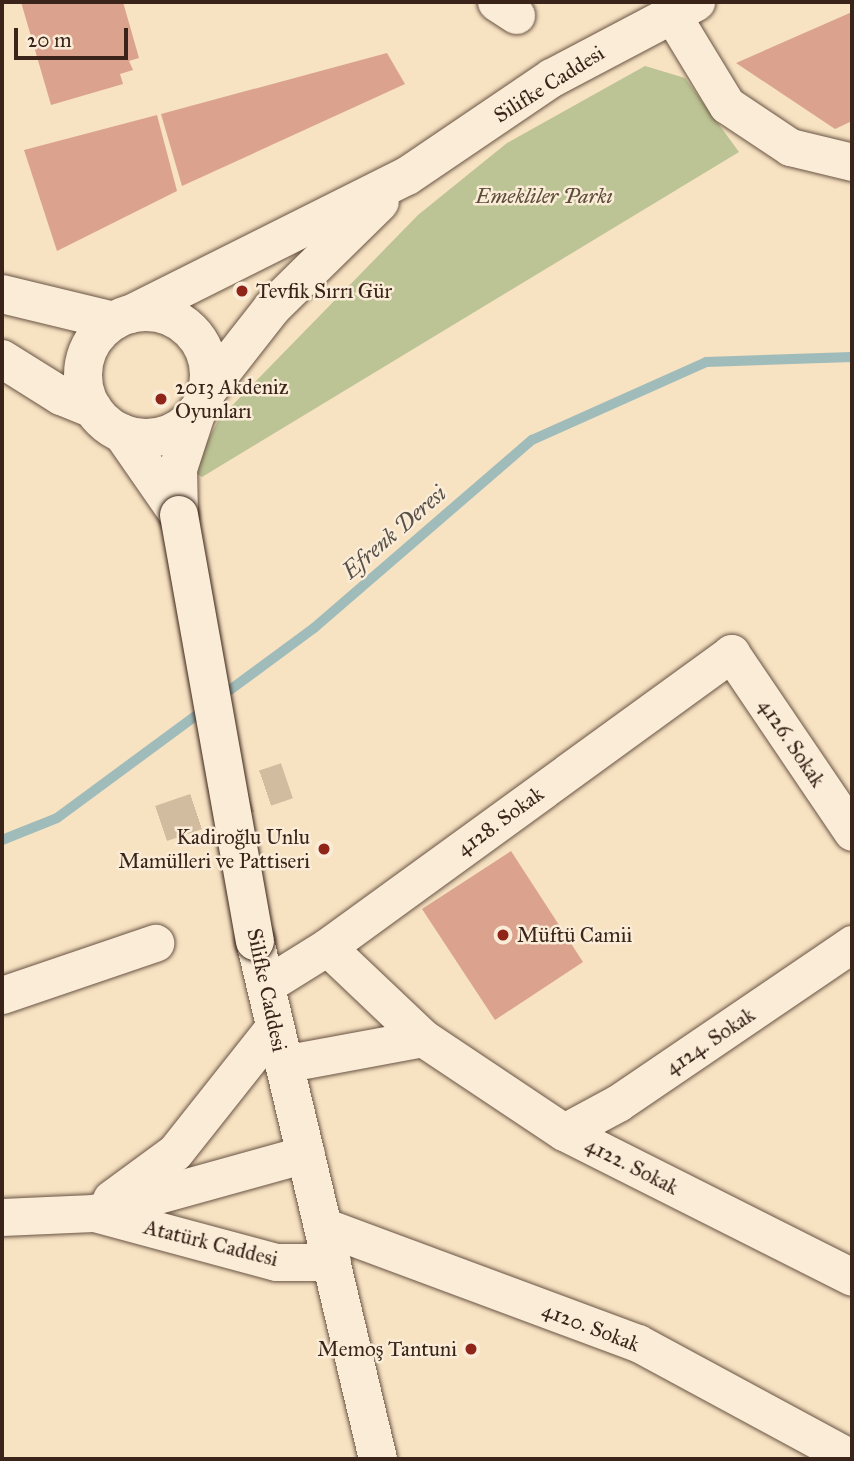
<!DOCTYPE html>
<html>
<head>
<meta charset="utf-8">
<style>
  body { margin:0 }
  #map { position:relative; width:854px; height:1461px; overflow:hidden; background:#f7e2c2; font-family:"IM FELL Great Primer",serif }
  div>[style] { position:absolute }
  .green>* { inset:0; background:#bcc394 }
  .stream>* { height:10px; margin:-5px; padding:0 5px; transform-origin:5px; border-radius:5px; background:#9fbcbb }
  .building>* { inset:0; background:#dba38e }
  .street-tunnel>* { height:37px; margin-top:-18.5px; transform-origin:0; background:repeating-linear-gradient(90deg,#d1bca0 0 37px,transparent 0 55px) }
  .roads { filter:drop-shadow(0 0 2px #695444) drop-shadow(0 0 2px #695444) }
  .street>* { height:37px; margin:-18.5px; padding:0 18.5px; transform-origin:18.5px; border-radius:18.5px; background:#faecd7 }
  .secondary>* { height:38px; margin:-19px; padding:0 19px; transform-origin:19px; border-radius:19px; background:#faecd7 }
  .secondary>.ring { margin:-19px; padding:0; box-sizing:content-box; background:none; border:38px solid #faecd7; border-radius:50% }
  .bridges { filter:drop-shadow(0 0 2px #3a241a) drop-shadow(0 0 2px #3a241a) }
  .secondary-bridge>* { height:38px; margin:-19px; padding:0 19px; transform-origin:19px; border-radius:19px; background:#faecd7 }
  .dots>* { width:19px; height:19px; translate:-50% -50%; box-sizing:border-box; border:4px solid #faecd7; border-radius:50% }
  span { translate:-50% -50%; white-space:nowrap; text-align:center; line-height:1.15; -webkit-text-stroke:5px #faecd7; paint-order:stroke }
  .street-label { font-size:21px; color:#3a241a }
  .park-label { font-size:21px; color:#5a4c38; font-style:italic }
  .poi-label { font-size:21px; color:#3a241a }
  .left { translate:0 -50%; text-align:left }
  .right { translate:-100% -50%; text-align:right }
  .water-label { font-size:23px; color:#58524a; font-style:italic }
  .frame { position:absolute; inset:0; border:4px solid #3a241a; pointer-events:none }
  .scale { position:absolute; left:14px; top:28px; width:114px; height:32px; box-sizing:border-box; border:4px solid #3a241a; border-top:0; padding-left:9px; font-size:21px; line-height:24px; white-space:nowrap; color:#3a241a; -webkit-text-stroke:5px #faecd7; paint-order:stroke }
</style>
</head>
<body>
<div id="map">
  <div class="green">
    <i style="clip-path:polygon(645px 66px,685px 78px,739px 152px,202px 477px,192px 471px,219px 419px,418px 215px,507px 143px)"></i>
  </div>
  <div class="stream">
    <i style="left:219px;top:698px;width:118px;rotate:-36.4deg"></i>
    <i style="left:314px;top:628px;width:288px;rotate:-40.8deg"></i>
    <i style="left:532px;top:440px;width:191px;rotate:-24.1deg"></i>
    <i style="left:706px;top:362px;width:146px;rotate:-2deg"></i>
    <i style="left:2px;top:840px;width:59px;rotate:-21.8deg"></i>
    <i style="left:57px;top:818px;width:185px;rotate:-36.4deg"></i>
  </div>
  <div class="building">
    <i style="clip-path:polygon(21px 2px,123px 2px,139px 58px,129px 61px,133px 70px,120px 74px,123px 84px,51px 105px)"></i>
    <i style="clip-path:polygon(852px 12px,852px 121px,835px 129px,736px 63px)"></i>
    <i style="clip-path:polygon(387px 53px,405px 84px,182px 186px,161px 114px)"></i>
    <i style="clip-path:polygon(157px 115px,177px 191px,57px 251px,24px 150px)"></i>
    <i style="clip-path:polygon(511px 851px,583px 962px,495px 1020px,422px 909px)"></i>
  </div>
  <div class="street-tunnel">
    <i style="left:161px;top:823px;width:133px;rotate:-18.8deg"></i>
  </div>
  <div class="roads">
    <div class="street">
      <i style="left:496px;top:2px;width:24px;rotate:33deg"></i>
      <i style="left:671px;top:13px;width:108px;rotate:58.7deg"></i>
      <i style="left:727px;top:105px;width:76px;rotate:33.7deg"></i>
      <i style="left:790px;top:147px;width:64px;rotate:13.6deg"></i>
      <i style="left:266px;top:985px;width:72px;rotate:-31.9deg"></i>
      <i style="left:327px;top:947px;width:500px;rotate:-36deg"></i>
      <i style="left:731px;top:653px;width:216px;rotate:55.9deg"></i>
      <i style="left:2px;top:995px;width:162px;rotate:-18.8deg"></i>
      <i style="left:423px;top:1038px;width:169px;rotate:33.7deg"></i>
      <i style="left:564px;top:1132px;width:322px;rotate:26.7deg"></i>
      <i style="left:283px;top:1064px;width:142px;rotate:-10.5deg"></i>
      <i style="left:423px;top:1038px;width:132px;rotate:-136.5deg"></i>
      <i style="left:564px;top:1132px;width:61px;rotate:-28.2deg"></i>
      <i style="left:618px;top:1103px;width:283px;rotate:-34.2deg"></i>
      <i style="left:111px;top:1199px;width:79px;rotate:-36.3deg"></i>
      <i style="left:175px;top:1152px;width:161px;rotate:-51.6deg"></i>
      <i style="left:94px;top:1213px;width:188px;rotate:15.1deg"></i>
      <i style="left:276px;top:1262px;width:56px"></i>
      <i style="left:2px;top:1217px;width:91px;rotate:-2.5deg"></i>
      <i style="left:93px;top:1213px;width:221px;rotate:-15.5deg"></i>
      <i style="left:323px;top:1226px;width:336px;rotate:20.4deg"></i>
      <i style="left:638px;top:1343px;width:238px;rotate:28.4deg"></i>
    </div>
    <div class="secondary">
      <i style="left:2px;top:294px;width:115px;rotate:13.6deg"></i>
      <i class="ring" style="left:83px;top:312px;width:88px;height:88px"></i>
      <i style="left:131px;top:314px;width:309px;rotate:-26.6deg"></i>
      <i style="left:407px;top:176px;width:175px;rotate:-34.1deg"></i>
      <i style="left:552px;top:78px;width:163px;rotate:-27.8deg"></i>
      <i style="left:2px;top:359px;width:70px;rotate:32.1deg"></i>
      <i style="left:61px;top:396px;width:35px;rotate:22deg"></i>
      <i style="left:207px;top:391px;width:105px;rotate:-51.9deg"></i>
      <i style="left:272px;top:308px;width:151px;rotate:-44.5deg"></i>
      <i style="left:122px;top:433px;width:100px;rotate:55.2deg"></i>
      <i style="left:179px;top:515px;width:46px;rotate:-91.2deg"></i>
      <i style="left:178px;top:469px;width:61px;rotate:-71.9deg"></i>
      <i style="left:255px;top:941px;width:532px;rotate:76.64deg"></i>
    </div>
  </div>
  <div class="bridges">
    <div class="secondary-bridge">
      <i style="left:179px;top:515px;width:433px;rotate:79.9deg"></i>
    </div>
  </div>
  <div class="dots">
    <i style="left:242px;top:291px;background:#8f2418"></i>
    <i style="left:161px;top:399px;background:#8f2418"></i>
    <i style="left:324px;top:849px;background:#8f2418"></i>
    <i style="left:503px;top:935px;background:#8f2418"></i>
    <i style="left:471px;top:1349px;background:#8f2418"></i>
  </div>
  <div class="street-label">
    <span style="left:549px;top:84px;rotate:-32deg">Silifke Caddesi</span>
    <span style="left:792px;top:743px;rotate:56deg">4126. Sokak</span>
    <span style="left:500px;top:821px;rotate:-36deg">4128. Sokak</span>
    <span style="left:267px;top:990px;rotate:78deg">Silifke Caddesi</span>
    <span style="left:710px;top:1041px;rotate:-34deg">4124. Sokak</span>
    <span style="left:632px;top:1166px;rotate:27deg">4122. Sokak</span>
    <span style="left:211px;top:1243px;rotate:14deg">Atatürk Caddesi</span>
    <span style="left:591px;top:1327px;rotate:21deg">4120. Sokak</span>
  </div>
  <div class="park-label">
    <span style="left:544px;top:196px">Emekliler Parkı</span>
  </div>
  <div class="poi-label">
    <span class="left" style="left:256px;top:291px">Tevfik Sırrı Gür</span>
    <span class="left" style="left:175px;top:399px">2013 Akdeniz<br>Oyunları</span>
    <span class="right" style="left:310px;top:849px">Kadiroğlu Unlu<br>Mamülleri ve Pattiseri</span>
    <span class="left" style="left:517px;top:935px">Müftü Camii</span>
    <span class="right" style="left:457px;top:1349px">Memoş Tantuni</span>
  </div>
  <div class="water-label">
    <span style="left:394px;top:532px;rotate:-41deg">Efrenk Deresi</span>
  </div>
  <div class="frame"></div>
  <div class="scale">20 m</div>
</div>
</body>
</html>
